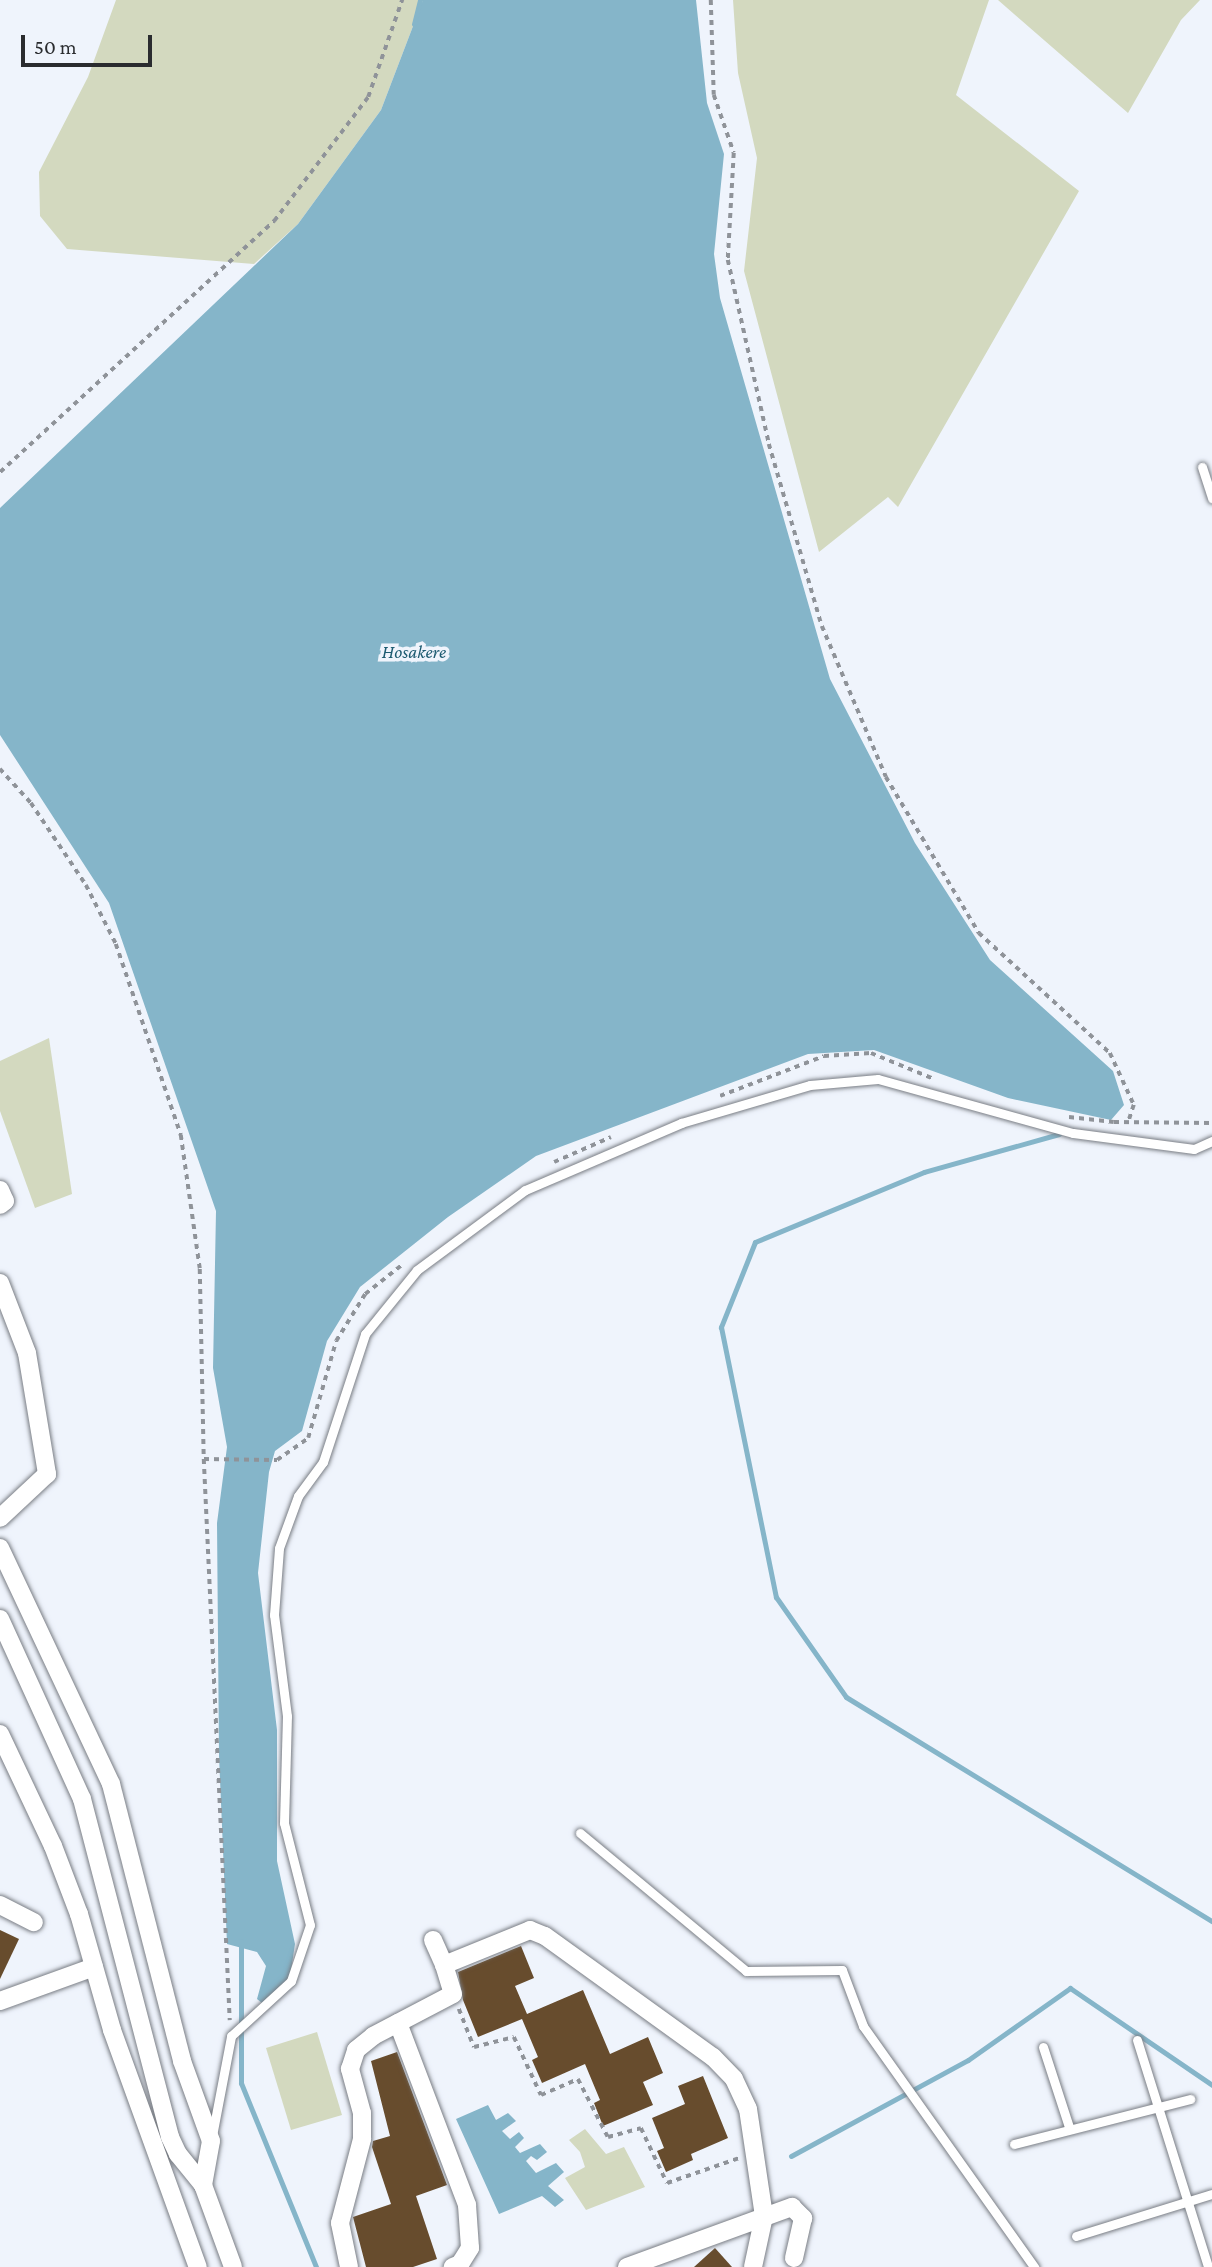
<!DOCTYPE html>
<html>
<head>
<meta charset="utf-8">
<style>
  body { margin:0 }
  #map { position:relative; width:1212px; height:2267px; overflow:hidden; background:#eff4fc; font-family:"Crimson Pro",serif }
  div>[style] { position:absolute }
  .green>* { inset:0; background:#d3d9bf }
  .water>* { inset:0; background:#85b5c9 }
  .stream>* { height:5px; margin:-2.5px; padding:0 2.5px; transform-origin:2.5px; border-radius:2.5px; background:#85b5c9 }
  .building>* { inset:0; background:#674c2d }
  .path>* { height:3.5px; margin-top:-1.75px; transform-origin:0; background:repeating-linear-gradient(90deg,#8f9399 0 5px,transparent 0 10px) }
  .roads { filter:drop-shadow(0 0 2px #797d84) drop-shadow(0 0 2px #797d84) }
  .lane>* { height:9px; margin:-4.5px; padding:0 4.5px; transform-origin:4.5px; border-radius:4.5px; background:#fff }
  .street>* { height:18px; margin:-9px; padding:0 9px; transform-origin:9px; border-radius:9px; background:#fff }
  span { translate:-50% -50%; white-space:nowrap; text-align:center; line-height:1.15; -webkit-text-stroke:7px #eff4fc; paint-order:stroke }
  .water-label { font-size:19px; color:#1d5b71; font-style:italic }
  .scale { position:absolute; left:21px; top:35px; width:131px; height:32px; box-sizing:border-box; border:4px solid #2a2c2f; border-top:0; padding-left:9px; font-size:21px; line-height:24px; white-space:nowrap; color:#2a2c2f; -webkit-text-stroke:5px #eff4fc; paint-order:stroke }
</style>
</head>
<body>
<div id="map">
  <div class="green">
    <i style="clip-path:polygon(116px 0,423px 0,381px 110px,298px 224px,254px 264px,67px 249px,40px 216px,39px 172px,88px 77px)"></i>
    <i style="clip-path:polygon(733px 0,989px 0,956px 95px,1079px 191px,898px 507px,888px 497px,819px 552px,744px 271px,757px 158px,738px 73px)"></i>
    <i style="clip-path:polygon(998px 0,1200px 0,1181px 20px,1128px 113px)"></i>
    <i style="clip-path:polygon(49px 1038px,72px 1194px,35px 1208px,0 1111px,0 1061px)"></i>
    <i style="clip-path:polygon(317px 2032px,342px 2115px,291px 2130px,266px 2048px)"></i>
    <i style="clip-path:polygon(585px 2129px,606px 2154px,624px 2147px,645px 2187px,586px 2210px,565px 2178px,585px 2167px,580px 2152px,569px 2140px)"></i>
  </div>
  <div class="water">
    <i style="clip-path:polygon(423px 0,696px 0,707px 103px,724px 154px,714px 254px,720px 298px,830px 679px,915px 843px,990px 960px,1113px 1071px,1124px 1105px,1111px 1120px,1008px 1098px,874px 1050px,808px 1054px,536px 1156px,448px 1217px,360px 1287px,327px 1341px,302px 1431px,275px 1451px,269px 1472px,258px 1573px,277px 1730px,277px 1861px,295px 1944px,290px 1977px,262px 2003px,257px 1999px,266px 1966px,257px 1952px,227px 1944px,219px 1756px,217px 1523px,227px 1447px,213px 1368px,216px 1211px,109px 903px,0 735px,0 508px,298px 224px,381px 110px)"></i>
    <i style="clip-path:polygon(488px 2105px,496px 2120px,508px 2113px,516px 2121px,502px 2131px,510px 2139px,519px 2132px,524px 2138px,515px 2147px,520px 2153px,540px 2144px,547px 2152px,537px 2160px,531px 2156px,526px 2161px,536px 2173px,556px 2163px,564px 2172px,548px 2186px,564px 2200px,555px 2207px,542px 2196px,499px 2214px,456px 2119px)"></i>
  </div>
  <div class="stream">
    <i style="left:414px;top:24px;width:25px;rotate:-76deg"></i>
    <i style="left:1059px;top:1134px;width:140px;rotate:164.3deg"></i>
    <i style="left:924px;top:1172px;width:183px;rotate:157.5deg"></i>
    <i style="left:755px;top:1242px;width:92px;rotate:111.8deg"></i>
    <i style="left:721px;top:1327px;width:276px;rotate:78.5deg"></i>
    <i style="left:776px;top:1597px;width:122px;rotate:55deg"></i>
    <i style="left:846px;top:1697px;width:429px;rotate:31.5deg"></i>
    <i style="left:241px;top:1941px;width:142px;rotate:90deg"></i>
    <i style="left:241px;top:2083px;width:199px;rotate:67.8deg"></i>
    <i style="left:791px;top:2156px;width:201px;rotate:-28.5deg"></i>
    <i style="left:968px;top:2060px;width:125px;rotate:-35.2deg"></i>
    <i style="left:1070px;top:1988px;width:172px;rotate:34.3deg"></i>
  </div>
  <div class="building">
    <i style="clip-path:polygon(0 1930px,19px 1939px,0 1979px)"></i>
    <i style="clip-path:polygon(521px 1946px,534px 1978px,515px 1986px,527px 2014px,583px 1990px,610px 2054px,648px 2037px,663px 2073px,643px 2082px,653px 2105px,603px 2126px,594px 2103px,600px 2100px,585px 2064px,542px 2083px,532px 2060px,538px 2057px,522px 2019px,478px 2037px,463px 2000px,458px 1972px)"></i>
    <i style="clip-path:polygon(397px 2052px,447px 2185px,416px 2196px,437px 2259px,413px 2267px,366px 2267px,353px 2217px,391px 2204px,372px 2147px,373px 2141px,390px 2136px,371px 2061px)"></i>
    <i style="clip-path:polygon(703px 2076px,728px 2138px,691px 2154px,693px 2160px,666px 2172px,657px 2151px,664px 2148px,652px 2118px,685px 2104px,678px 2086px)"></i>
    <i style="clip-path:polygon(715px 2248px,732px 2267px,694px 2267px)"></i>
  </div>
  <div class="path">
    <i style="left:711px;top:0;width:95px;rotate:88.2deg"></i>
    <i style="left:714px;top:95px;width:61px;rotate:71deg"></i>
    <i style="left:734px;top:153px;width:107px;rotate:93.2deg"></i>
    <i style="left:728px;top:260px;width:189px;rotate:77.4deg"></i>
    <i style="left:769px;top:444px;width:190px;rotate:73.8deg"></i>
    <i style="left:822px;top:626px;width:164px;rotate:67deg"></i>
    <i style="left:886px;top:777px;width:182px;rotate:59.2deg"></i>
    <i style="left:979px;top:933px;width:178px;rotate:42.5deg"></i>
    <i style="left:1110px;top:1053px;width:57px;rotate:65.2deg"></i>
    <i style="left:1134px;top:1105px;width:16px;rotate:108deg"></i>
    <i style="left:0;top:472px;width:372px;rotate:-42.5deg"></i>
    <i style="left:274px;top:221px;width:156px;rotate:-52.8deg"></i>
    <i style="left:368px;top:97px;width:103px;rotate:-70.7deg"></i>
    <i style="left:0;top:769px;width:46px;rotate:47.6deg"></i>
    <i style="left:31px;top:803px;width:99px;rotate:56.1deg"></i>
    <i style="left:86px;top:885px;width:66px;rotate:63deg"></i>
    <i style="left:116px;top:944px;width:202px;rotate:71.2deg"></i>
    <i style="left:181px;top:1135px;width:135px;rotate:81.9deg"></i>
    <i style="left:200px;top:1269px;width:190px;rotate:88.8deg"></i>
    <i style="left:204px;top:1459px;width:73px;rotate:0.8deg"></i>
    <i style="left:277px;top:1460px;width:38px;rotate:-35deg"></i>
    <i style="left:308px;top:1438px;width:101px;rotate:-73.9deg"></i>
    <i style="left:336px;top:1341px;width:55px;rotate:-58.3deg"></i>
    <i style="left:365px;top:1294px;width:48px;rotate:-38.3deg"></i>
    <i style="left:720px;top:1096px;width:111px;rotate:-21deg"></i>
    <i style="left:824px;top:1056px;width:47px;rotate:-3.7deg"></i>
    <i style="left:871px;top:1053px;width:68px;rotate:22.4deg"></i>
    <i style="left:1069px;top:1117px;width:45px;rotate:6.3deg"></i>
    <i style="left:1114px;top:1122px;width:98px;rotate:0.6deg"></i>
    <i style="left:554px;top:1162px;width:62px;rotate:-23.7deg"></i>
    <i style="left:204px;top:1459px;width:562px;rotate:87.35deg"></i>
    <i style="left:459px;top:2009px;width:41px;rotate:68.5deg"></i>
    <i style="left:474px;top:2047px;width:41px;rotate:-14deg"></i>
    <i style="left:514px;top:2037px;width:64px;rotate:65deg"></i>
    <i style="left:541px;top:2095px;width:40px;rotate:-23.4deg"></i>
    <i style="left:578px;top:2079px;width:65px;rotate:62.7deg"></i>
    <i style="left:608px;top:2137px;width:34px;rotate:-15deg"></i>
    <i style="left:641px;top:2128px;width:61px;rotate:64.7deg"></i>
    <i style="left:667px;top:2183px;width:76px;rotate:-19.1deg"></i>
  </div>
  <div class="roads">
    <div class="lane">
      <i style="left:1202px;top:467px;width:33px;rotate:72deg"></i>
      <i style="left:580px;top:1833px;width:216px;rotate:39.7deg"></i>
      <i style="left:746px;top:1971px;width:96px;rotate:-0.6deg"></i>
      <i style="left:842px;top:1970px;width:60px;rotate:69.4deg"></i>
      <i style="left:863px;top:2026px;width:296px;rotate:54.6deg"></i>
      <i style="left:1137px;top:2040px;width:238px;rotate:72.6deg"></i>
      <i style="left:1043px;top:2047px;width:84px;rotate:72deg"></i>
      <i style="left:212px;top:2136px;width:102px;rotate:-79.2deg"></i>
      <i style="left:231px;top:2036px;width:81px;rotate:-42.5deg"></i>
      <i style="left:291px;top:1981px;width:59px;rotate:-71.3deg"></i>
      <i style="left:310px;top:1925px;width:105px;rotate:-104.3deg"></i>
      <i style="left:284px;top:1823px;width:107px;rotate:-88.4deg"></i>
      <i style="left:287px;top:1716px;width:102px;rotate:-97.3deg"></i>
      <i style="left:274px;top:1615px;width:67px;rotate:-85.7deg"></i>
      <i style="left:279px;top:1548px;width:55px;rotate:-69.9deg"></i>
      <i style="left:298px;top:1496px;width:42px;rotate:-53.7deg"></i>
      <i style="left:323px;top:1462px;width:135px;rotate:-71.8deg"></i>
      <i style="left:365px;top:1334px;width:82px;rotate:-50.9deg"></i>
      <i style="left:417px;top:1270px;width:134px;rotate:-36.5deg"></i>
      <i style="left:525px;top:1190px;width:170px;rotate:-23.2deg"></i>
      <i style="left:681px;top:1123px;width:134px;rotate:-16.4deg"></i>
      <i style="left:810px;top:1085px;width:68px;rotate:-5deg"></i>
      <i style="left:878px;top:1079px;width:202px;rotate:15.5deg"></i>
      <i style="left:1073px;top:1133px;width:122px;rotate:7.5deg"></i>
      <i style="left:1194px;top:1149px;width:20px;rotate:-24deg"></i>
      <i style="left:1014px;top:2144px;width:182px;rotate:-14.3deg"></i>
      <i style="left:1076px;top:2236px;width:142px;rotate:-17.2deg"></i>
    </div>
    <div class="street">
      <i style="left:0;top:1190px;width:12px;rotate:66deg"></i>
      <i style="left:5px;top:1201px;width:6px;rotate:141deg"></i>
      <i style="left:0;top:1283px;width:75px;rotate:68.9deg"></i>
      <i style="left:27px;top:1353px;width:123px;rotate:80.6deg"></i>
      <i style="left:47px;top:1474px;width:64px;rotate:136.9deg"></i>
      <i style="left:0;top:1548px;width:261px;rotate:64.8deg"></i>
      <i style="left:111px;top:1784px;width:286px;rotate:75.6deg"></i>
      <i style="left:182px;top:2061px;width:85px;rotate:70.1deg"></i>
      <i style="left:211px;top:2141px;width:45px;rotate:100.3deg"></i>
      <i style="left:0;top:1619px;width:198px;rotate:65.5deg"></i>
      <i style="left:82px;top:1799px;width:349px;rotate:75.4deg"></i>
      <i style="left:170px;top:2137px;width:19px;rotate:65deg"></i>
      <i style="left:178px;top:2154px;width:40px;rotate:51deg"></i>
      <i style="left:203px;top:2185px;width:87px;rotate:69.9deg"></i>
      <i style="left:0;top:1734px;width:124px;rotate:64.7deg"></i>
      <i style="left:53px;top:1846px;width:73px;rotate:69.1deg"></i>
      <i style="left:79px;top:1914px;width:121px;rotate:74.1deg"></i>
      <i style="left:112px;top:2030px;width:252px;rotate:70.1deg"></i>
      <i style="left:0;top:1905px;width:38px;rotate:27deg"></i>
      <i style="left:433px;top:1940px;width:27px;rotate:66deg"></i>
      <i style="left:0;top:2001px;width:100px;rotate:-19.9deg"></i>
      <i style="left:398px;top:2023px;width:195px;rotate:69.2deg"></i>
      <i style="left:467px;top:2205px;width:43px;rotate:86deg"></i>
      <i style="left:470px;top:2248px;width:19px;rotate:122deg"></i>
      <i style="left:460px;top:2264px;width:8px;rotate:157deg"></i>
      <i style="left:349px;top:2267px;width:45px;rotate:-101.6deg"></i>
      <i style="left:340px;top:2223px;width:87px;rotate:-75.3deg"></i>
      <i style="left:362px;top:2139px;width:26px;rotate:-90deg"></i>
      <i style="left:362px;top:2113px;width:46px;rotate:-105.3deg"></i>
      <i style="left:350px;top:2069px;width:20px;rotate:-72deg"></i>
      <i style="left:356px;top:2050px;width:22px;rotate:-39deg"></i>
      <i style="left:373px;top:2036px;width:90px;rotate:-27.7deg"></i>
      <i style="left:453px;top:1994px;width:30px;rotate:-107deg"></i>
      <i style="left:444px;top:1965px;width:93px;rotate:-22.1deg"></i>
      <i style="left:530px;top:1930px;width:16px;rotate:22deg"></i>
      <i style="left:545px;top:1936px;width:207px;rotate:35.8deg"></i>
      <i style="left:713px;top:2057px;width:30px;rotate:46deg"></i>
      <i style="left:734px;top:2079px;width:33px;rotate:65deg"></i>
      <i style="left:748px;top:2109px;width:108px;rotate:81.5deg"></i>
      <i style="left:764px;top:2216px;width:52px;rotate:102.2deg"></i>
      <i style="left:627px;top:2267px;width:176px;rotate:-20deg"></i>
      <i style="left:792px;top:2207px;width:16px;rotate:45deg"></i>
      <i style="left:803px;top:2218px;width:41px;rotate:102.7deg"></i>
    </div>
  </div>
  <div class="water-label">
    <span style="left:414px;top:652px">Hosakere</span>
  </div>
  <div class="scale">50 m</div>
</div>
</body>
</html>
